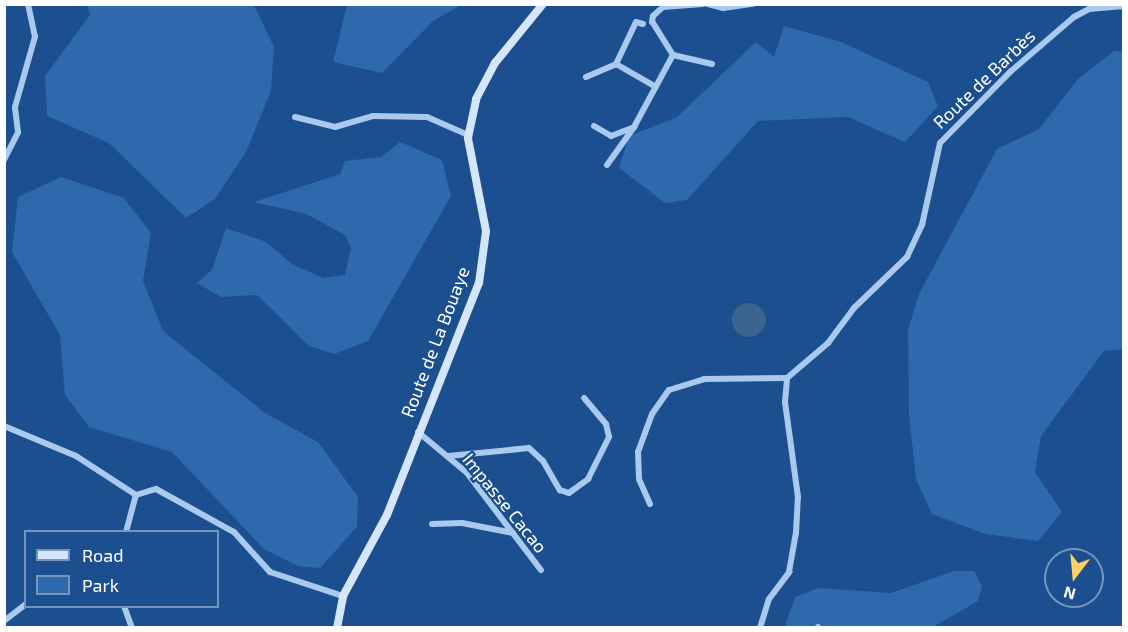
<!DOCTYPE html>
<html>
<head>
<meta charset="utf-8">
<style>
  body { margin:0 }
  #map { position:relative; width:1128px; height:632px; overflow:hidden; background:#1b4f8f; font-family:"Exo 2",sans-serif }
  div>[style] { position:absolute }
  .green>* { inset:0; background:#2e69ad }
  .water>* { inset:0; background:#3c6290 }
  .round { border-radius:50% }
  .street>* { height:6px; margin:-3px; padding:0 3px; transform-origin:3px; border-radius:3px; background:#a9c9ee }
  .secondary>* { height:8px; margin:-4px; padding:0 4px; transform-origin:4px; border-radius:4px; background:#d6e6fa }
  span { translate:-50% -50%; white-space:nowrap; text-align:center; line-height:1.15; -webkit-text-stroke:4.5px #1b4f8f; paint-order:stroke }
  .street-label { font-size:18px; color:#fff }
  .frame { position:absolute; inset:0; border:6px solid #fff; pointer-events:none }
  .legend { position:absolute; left:24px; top:530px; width:195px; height:78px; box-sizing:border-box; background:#1b4f8f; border:2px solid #7695bc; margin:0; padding:8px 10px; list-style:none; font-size:18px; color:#fff }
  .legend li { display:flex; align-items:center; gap:12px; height:30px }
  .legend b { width:30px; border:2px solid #7695bc }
  .north { position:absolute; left:1044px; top:548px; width:60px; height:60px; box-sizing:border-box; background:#1b4f8f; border:2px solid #7695bc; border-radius:50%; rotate:196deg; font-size:16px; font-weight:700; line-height:24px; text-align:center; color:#fff }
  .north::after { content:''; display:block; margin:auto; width:21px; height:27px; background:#ffd166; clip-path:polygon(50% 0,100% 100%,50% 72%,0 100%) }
</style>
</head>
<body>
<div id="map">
  <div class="green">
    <i style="clip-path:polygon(87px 5px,254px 5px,274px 47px,271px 91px,246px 152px,215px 199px,186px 218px,109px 143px,47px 116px,45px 76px,90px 15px)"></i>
    <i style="clip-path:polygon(347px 5px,347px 4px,461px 5px,433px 21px,382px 73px,333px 62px)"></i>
    <i style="clip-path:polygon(784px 26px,841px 42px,928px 82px,938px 106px,905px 142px,848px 117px,758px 121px,687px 200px,665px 203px,619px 168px,629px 136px,677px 117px,756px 42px,774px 57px)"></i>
    <i style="clip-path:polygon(1114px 51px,1124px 52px,1123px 349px,1104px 351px,1041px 436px,1035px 472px,1062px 512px,1038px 541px,985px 534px,932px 514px,916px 479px,909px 414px,908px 330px,919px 294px,997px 149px,1039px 129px,1077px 80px)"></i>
    <i style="clip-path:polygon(400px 142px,442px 160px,451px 196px,368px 341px,334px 354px,309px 346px,257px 295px,221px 297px,197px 283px,212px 270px,226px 228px,266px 242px,292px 264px,323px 278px,345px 275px,351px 248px,345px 235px,306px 214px,254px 202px,340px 174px,345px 161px,381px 157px)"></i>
    <i style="clip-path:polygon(61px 177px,124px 198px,151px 233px,143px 281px,163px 331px,265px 413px,318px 442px,358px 497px,357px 527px,320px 568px,298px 566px,264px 549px,172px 452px,89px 427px,65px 395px,60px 335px,12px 252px,18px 197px)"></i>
    <i style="clip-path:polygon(954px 571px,974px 571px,982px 586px,978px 601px,933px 627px,784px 628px,795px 597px,819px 588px,891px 593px)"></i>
  </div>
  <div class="water">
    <i class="round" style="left:732px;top:303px;width:34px;height:34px"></i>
  </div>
  <div class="street">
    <i style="left:708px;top:4px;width:16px;rotate:15deg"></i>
    <i style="left:723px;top:8px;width:30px;rotate:-8deg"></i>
    <i style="left:643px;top:24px;width:7px;rotate:-164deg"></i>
    <i style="left:636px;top:22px;width:47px;rotate:115.5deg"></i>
    <i style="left:616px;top:64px;width:46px;rotate:29.9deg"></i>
    <i style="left:673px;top:55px;width:40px;rotate:13deg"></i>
    <i style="left:586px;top:77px;width:33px;rotate:-23deg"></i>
    <i style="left:295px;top:117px;width:41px;rotate:14deg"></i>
    <i style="left:335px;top:127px;width:40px;rotate:-16deg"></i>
    <i style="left:373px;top:116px;width:54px;rotate:1.1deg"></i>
    <i style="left:427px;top:117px;width:45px;rotate:23.7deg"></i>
    <i style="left:594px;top:126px;width:20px;rotate:30deg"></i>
    <i style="left:611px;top:136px;width:25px;rotate:-21deg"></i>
    <i style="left:4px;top:160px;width:31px;rotate:-63deg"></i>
    <i style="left:18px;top:132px;width:25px;rotate:-97deg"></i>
    <i style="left:15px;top:107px;width:73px;rotate:-74.1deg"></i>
    <i style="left:35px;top:37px;width:34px;rotate:-102deg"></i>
    <i style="left:607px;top:165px;width:47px;rotate:-54.6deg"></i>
    <i style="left:634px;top:127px;width:82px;rotate:-61.6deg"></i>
    <i style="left:673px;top:55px;width:39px;rotate:-122deg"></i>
    <i style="left:652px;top:22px;width:6px;rotate:-81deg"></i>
    <i style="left:653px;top:16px;width:13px;rotate:-42deg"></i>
    <i style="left:663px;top:7px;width:40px;rotate:-4.3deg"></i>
    <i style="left:4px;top:426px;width:78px;rotate:22.6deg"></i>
    <i style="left:76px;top:456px;width:72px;rotate:33deg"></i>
    <i style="left:418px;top:432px;width:64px;rotate:39.9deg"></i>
    <i style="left:467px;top:473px;width:122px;rotate:52.7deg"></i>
    <i style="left:448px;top:456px;width:81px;rotate:-5.6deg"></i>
    <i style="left:529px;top:448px;width:19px;rotate:43deg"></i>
    <i style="left:543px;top:461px;width:34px;rotate:60deg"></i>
    <i style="left:560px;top:490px;width:9px;rotate:18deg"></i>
    <i style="left:569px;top:493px;width:24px;rotate:-36deg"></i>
    <i style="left:588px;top:479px;width:47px;rotate:-63.4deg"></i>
    <i style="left:609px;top:437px;width:13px;rotate:-103deg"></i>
    <i style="left:606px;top:424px;width:34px;rotate:-130deg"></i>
    <i style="left:650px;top:504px;width:27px;rotate:-114deg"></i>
    <i style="left:639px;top:479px;width:27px;rotate:-92deg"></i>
    <i style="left:638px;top:452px;width:40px;rotate:-69.8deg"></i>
    <i style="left:652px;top:414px;width:29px;rotate:-55deg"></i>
    <i style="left:669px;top:390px;width:37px;rotate:-17deg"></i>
    <i style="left:704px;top:379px;width:83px;rotate:-0.7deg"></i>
    <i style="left:432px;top:524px;width:30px;rotate:-2deg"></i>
    <i style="left:462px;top:523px;width:52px;rotate:11.1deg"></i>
    <i style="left:126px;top:532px;width:38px;rotate:-75deg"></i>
    <i style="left:136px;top:495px;width:21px;rotate:-17deg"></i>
    <i style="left:156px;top:489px;width:89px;rotate:28.9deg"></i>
    <i style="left:234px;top:532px;width:54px;rotate:48deg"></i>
    <i style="left:270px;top:572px;width:77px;rotate:18.2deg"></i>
    <i style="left:124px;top:606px;width:23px;rotate:70deg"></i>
    <i style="left:4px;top:621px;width:28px;rotate:-38deg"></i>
    <i style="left:818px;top:627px;width:1px;rotate:45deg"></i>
    <i style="left:760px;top:628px;width:30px;rotate:-73deg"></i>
    <i style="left:769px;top:599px;width:34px;rotate:-53deg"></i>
    <i style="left:789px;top:572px;width:40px;rotate:-80deg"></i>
    <i style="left:796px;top:533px;width:36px;rotate:-87deg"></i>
    <i style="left:798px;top:497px;width:96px;rotate:-97.8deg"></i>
    <i style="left:785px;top:402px;width:24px;rotate:-85deg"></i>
    <i style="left:787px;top:378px;width:54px;rotate:-40.5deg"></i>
    <i style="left:828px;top:343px;width:44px;rotate:-53.4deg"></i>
    <i style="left:854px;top:308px;width:74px;rotate:-43.9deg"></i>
    <i style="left:907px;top:257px;width:35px;rotate:-65deg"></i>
    <i style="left:922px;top:225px;width:84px;rotate:-77.6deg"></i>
    <i style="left:940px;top:143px;width:100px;rotate:-45.4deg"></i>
    <i style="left:1010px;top:72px;width:84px;rotate:-40.7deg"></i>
    <i style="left:1074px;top:17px;width:17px;rotate:-28deg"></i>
    <i style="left:1089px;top:9px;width:35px;rotate:-5deg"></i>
  </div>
  <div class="secondary">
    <i style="left:337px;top:628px;width:33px;rotate:-79deg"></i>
    <i style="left:343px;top:596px;width:92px;rotate:-61.5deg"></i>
    <i style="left:387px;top:515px;width:250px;rotate:-68.4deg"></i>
    <i style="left:479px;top:283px;width:52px;rotate:-82.3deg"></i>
    <i style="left:486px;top:231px;width:95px;rotate:-101deg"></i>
    <i style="left:468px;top:138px;width:40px;rotate:-78deg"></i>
    <i style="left:476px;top:99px;width:41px;rotate:-62.2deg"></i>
    <i style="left:495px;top:63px;width:76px;rotate:-50.9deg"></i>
  </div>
  <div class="street-label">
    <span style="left:984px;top:79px;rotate:-44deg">Route de Barbès</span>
    <span style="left:435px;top:342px;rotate:-69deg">Route de La Bouaye</span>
    <span style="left:505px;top:503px;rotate:51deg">Impasse Cacao</span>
  </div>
  <div class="frame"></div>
  <ul class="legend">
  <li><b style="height:8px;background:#d6e6fa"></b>Road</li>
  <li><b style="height:16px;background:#2e69ad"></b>Park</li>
  </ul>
  <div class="north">N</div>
</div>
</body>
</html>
